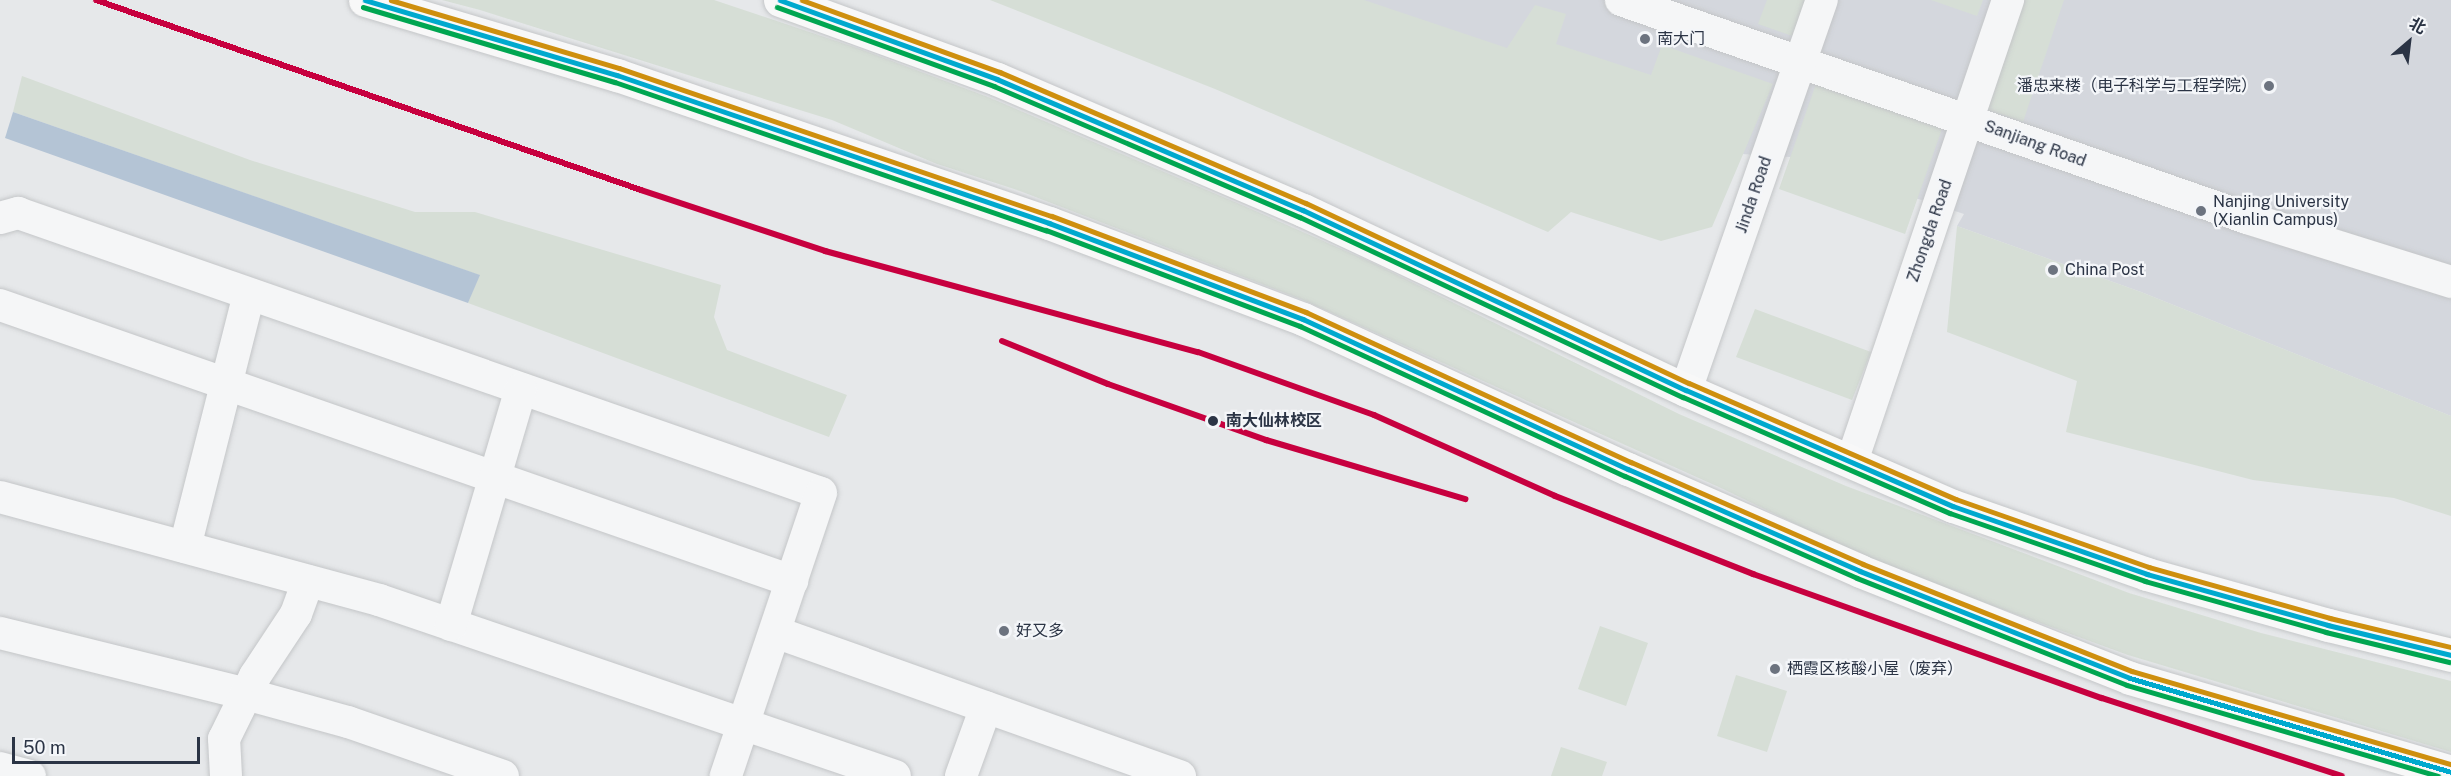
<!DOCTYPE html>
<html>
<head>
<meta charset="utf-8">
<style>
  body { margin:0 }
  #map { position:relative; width:2451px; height:776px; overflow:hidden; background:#e6e8ea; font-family:"Public Sans","Noto Sans SC",sans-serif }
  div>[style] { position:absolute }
  .built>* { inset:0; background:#d4d7dd }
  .green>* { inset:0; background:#d6ded6 }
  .water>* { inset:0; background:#b4c4d5 }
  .roads { filter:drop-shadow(0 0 2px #c4c6c8) drop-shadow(0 0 2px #c4c6c8) }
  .minor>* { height:32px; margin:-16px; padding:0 16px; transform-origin:16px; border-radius:16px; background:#f5f6f7 }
  .major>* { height:33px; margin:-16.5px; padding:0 16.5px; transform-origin:16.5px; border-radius:16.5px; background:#f8f8f8 }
  .bus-1>* { height:4.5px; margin:-2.25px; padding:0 2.25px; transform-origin:2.25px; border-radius:2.25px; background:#00a9ce }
  .bus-2>* { height:4.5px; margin:-2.25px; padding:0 2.25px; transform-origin:2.25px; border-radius:2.25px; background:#00a651 }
  .bus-3>* { height:4.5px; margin:-2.25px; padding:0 2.25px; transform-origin:2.25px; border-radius:2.25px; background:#ce8f0e }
  .metro-1>* { height:6px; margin:-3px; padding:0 3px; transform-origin:3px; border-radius:3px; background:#c7003f }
  .dots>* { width:16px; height:16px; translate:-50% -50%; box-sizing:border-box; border:3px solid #f4f6f9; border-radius:50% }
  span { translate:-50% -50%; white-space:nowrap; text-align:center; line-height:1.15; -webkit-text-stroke:4.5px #f4f6f9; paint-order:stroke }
  .poi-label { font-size:16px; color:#2b3445 }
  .left { translate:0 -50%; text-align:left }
  .right { translate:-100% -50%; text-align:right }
  .street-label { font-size:16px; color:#2b3445 }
  .stop-label { font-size:16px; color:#2b3445; font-weight:700 }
  .north { position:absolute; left:2379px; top:12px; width:60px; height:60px; -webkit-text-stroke:4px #f4f6f9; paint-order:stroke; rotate:28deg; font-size:16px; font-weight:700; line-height:24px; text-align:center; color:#2b3445 }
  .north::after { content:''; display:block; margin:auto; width:21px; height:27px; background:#2b3445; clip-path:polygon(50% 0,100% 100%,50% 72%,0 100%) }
  .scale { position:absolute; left:12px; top:737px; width:188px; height:27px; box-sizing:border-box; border:3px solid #2b3445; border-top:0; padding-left:8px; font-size:18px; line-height:21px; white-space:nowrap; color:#2b3445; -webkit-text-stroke:4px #f4f6f9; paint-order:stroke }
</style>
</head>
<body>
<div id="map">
  <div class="built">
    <i style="clip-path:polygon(1310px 0,2451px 0,2451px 416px,2141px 292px,1957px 226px,1964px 214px,1790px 157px,1742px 154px)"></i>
  </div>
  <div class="green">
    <i style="clip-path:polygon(442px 0,714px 0,860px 49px,988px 97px,1242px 205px,1373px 263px,1679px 414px,1846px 486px,2129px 593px,2261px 633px,2451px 681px,2451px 752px,2128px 655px,1876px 563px,1721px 488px,1303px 300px,1020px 191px,937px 164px,832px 120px,480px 10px)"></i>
    <i style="clip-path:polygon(990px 0,1364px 0,1507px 48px,1535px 5px,1566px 14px,1556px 44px,1651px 75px,1662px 45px,1773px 84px,1712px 227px,1661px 241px,1571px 212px,1548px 232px,1215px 89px)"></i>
    <i style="clip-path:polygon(1767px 0,1808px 0,1795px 37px,1758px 24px)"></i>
    <i style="clip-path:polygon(1931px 0,1983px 0,1977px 16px)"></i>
    <i style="clip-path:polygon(2018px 0,2064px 0,2023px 122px,1982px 108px)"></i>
    <i style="clip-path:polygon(22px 76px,250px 160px,415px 212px,475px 212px,721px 285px,714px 317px,727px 350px,847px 395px,829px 437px,468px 303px,479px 275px,13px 112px)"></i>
    <i style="clip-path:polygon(1817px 81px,1943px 126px,1905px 234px,1779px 189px)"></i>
    <i style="clip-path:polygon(1957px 226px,2141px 292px,2451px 416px,2451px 516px,2394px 498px,2253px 480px,2066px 432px,2077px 381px,1947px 332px)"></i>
    <i style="clip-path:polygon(1755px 309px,1871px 352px,1852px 400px,1736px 357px)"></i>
    <i style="clip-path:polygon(1600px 626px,1648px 643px,1626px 706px,1578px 689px)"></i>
    <i style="clip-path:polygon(1736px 675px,1787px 691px,1767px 752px,1717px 736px)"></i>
    <i style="clip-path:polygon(1561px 747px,1607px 762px,1602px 776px,1551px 776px)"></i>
  </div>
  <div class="water">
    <i style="clip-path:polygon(13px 112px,480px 275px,468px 303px,5px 138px)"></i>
  </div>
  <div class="roads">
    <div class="minor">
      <i style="left:1621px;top:0;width:663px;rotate:19.2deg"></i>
      <i style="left:2247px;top:218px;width:214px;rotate:17.4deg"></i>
      <i style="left:0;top:218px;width:19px;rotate:-16deg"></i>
      <i style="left:18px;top:213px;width:850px;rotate:19.22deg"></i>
      <i style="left:821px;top:493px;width:299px;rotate:108.6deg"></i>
      <i style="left:0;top:305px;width:839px;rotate:19.21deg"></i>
      <i style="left:1686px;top:390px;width:413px;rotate:-70.8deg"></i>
      <i style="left:1852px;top:461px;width:487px;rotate:-71.3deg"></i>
      <i style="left:0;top:497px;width:393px;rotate:15.2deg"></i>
      <i style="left:379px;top:600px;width:545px;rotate:18.83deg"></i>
      <i style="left:185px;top:547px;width:261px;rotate:-75.8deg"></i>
      <i style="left:451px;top:625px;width:246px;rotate:-73.5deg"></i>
      <i style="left:775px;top:632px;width:430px;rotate:19.6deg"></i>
      <i style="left:0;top:633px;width:253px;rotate:13.9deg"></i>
      <i style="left:246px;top:694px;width:106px;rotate:15.4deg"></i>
      <i style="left:348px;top:722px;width:164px;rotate:19.2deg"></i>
      <i style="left:0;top:768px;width:31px;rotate:15deg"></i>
      <i style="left:226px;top:776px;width:37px;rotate:-93deg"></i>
      <i style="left:224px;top:739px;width:70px;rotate:-63.8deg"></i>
      <i style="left:255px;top:676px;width:74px;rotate:-56.5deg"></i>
      <i style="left:296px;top:614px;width:35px;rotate:-70deg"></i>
      <i style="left:961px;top:776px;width:73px;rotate:-70.1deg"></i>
    </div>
    <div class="major">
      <i style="left:365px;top:0;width:263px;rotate:16.6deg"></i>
      <i style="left:617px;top:75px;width:457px;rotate:18.9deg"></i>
      <i style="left:1049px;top:223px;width:272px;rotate:20.7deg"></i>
      <i style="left:1303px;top:319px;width:358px;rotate:24.8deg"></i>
      <i style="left:1628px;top:469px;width:253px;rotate:23.7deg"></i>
      <i style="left:1860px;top:571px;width:290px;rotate:21.6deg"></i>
      <i style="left:2130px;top:678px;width:334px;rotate:16.3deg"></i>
      <i style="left:780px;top:0;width:231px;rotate:20deg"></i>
      <i style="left:997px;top:79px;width:333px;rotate:23.2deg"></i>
      <i style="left:1303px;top:210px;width:423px;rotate:25.2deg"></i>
      <i style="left:1686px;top:390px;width:291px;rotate:23.5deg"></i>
      <i style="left:1953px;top:506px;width:206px;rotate:19.3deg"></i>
      <i style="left:2147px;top:574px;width:188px;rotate:15.7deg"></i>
      <i style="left:2328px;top:625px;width:127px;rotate:13.7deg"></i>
    </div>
  </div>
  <div class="bus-1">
    <i style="left:365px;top:0;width:263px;rotate:16.6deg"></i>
    <i style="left:617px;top:75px;width:457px;rotate:18.9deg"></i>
    <i style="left:1049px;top:223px;width:272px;rotate:20.7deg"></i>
    <i style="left:1303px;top:319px;width:358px;rotate:24.8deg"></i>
    <i style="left:1628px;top:469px;width:253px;rotate:23.7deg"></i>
    <i style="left:1860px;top:571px;width:290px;rotate:21.6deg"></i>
    <i style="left:2130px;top:678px;width:334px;rotate:16.3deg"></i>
    <i style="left:780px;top:0;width:231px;rotate:20deg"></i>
    <i style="left:997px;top:79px;width:333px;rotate:23.2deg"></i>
    <i style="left:1303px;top:210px;width:423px;rotate:25.2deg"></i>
    <i style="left:1686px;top:390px;width:291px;rotate:23.5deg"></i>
    <i style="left:1953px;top:506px;width:206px;rotate:19.3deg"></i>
    <i style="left:2147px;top:574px;width:188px;rotate:15.7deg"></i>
    <i style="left:2328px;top:625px;width:127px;rotate:13.7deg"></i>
  </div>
  <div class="bus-2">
    <i style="left:363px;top:7px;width:263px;rotate:16.6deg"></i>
    <i style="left:615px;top:82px;width:456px;rotate:19deg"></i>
    <i style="left:1046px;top:230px;width:272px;rotate:20.7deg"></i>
    <i style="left:1300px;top:326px;width:358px;rotate:24.8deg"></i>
    <i style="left:1625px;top:476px;width:253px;rotate:23.7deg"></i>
    <i style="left:1857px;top:578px;width:290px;rotate:21.6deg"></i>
    <i style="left:2127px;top:685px;width:324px;rotate:16.3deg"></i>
    <i style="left:777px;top:7px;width:231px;rotate:20deg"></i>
    <i style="left:994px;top:86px;width:333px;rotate:23.2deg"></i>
    <i style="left:1300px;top:217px;width:423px;rotate:25.2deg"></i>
    <i style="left:1683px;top:397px;width:291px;rotate:23.5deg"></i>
    <i style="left:1950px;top:513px;width:207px;rotate:19.2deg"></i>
    <i style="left:2145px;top:581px;width:188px;rotate:15.7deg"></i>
    <i style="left:2326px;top:632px;width:127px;rotate:13.7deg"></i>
  </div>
  <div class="bus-3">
    <i style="left:391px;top:0;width:238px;rotate:16.6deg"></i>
    <i style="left:619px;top:68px;width:458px;rotate:18.9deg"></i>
    <i style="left:1052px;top:216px;width:272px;rotate:20.7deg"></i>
    <i style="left:1306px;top:312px;width:358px;rotate:24.8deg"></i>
    <i style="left:1631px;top:462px;width:253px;rotate:23.7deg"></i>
    <i style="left:1863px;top:564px;width:289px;rotate:21.7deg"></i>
    <i style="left:2132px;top:671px;width:332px;rotate:16.3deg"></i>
    <i style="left:802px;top:0;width:211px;rotate:20deg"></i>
    <i style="left:1000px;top:72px;width:333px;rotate:23.2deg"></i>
    <i style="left:1306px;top:203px;width:423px;rotate:25.2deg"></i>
    <i style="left:1689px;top:383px;width:291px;rotate:23.5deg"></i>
    <i style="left:1956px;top:499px;width:205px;rotate:19.4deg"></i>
    <i style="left:2149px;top:567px;width:188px;rotate:15.7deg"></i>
    <i style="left:2330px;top:618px;width:124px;rotate:13.5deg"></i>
  </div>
  <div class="metro-1">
    <i style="left:96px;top:0;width:577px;rotate:19.22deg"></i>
    <i style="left:641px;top:190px;width:194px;rotate:18.3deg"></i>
    <i style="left:825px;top:251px;width:386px;rotate:15.2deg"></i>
    <i style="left:1198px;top:352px;width:187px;rotate:19.7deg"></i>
    <i style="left:1374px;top:415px;width:198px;rotate:24.1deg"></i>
    <i style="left:1555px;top:496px;width:213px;rotate:21.5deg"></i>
    <i style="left:1753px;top:574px;width:370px;rotate:19.6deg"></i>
    <i style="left:2102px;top:698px;width:252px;rotate:18deg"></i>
    <i style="left:1002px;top:341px;width:114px;rotate:22.1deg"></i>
    <i style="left:1108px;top:384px;width:168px;rotate:19.5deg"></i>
    <i style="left:1266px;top:440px;width:208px;rotate:16.5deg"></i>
  </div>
  <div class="dots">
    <i style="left:1645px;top:39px;background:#6c737f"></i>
    <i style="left:2269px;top:86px;background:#6c737f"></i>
    <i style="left:2201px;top:211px;background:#6c737f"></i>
    <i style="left:2053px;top:270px;background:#6c737f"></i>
    <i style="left:1213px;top:421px;background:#2b3445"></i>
    <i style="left:1004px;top:631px;background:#6c737f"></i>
    <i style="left:1775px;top:669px;background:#6c737f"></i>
  </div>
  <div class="poi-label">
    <span class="left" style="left:1657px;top:39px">南大门</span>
    <span class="right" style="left:2257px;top:86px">潘忠来楼（电子科学与工程学院）</span>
    <span class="left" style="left:2213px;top:211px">Nanjing University<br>(Xianlin Campus)</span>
    <span class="left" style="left:2065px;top:270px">China Post</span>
    <span class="left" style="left:1016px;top:631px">好又多</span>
    <span class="left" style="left:1787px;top:669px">栖霞区核酸小屋（废弃）</span>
  </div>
  <div class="street-label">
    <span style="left:2035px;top:144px;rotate:20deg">Sanjiang Road</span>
    <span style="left:1754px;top:195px;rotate:-71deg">Jinda Road</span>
    <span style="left:1930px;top:231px;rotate:-71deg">Zhongda Road</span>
  </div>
  <div class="stop-label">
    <span class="left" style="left:1226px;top:421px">南大仙林校区</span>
  </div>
  <div class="north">北</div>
  <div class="scale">50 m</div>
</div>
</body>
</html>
